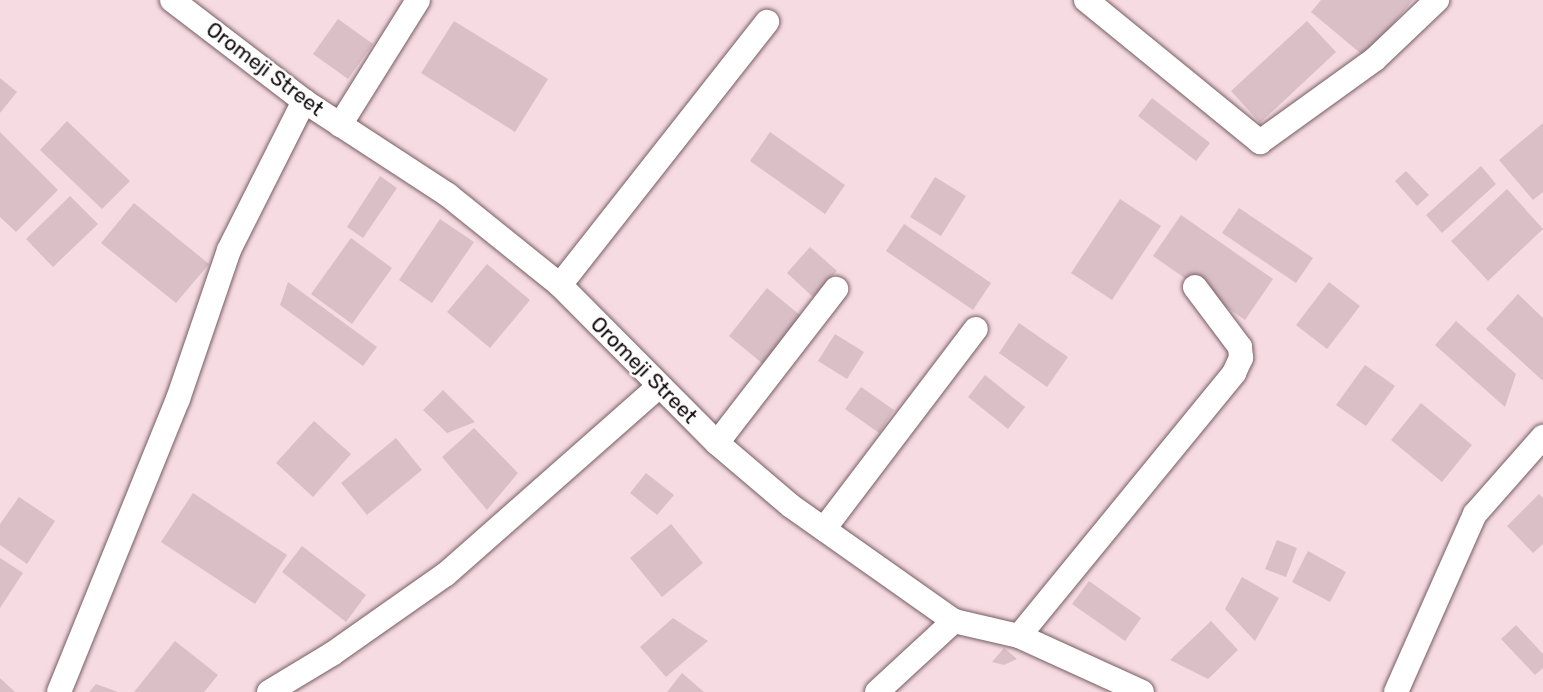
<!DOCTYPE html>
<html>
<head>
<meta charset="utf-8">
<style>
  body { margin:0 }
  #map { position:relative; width:1543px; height:692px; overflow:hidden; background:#f7dbe3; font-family:Rubik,sans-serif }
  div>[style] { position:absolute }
  .building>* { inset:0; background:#dabfc6 }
  .roads { filter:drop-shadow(0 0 2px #755d63) drop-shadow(0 0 2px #755d63) }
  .minor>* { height:24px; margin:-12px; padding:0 12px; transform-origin:12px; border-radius:12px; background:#fff }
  span { translate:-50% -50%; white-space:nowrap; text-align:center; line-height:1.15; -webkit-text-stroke:5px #fff; paint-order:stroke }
  .street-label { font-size:21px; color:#140b0d }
</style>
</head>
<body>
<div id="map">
  <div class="building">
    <i style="clip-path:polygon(1321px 0,1413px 0,1365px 57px,1311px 12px)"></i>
    <i style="clip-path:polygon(338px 19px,373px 44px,348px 79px,313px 54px)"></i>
    <i style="clip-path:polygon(454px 21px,548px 79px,515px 132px,421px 73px)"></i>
    <i style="clip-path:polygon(1307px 21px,1336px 52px,1260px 123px,1231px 91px)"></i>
    <i style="clip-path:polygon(0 78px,17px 92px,0 113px)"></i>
    <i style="clip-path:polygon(1152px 98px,1210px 143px,1196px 161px,1138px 116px)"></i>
    <i style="clip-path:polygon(67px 121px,130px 181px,102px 209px,40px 150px)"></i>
    <i style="clip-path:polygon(1543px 123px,1543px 192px,1533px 200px,1499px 160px)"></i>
    <i style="clip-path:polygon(0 132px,58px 190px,16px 232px,0 217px)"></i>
    <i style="clip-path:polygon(770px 132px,845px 185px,825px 214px,750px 161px)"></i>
    <i style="clip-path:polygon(1481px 166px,1496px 184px,1442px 233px,1426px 215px)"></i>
    <i style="clip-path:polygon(1406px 171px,1429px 195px,1417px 206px,1395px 181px)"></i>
    <i style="clip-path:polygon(380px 176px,397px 188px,363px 238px,347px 227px)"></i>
    <i style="clip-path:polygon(935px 177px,966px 196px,941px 236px,910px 217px)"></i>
    <i style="clip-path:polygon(1507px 189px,1543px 229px,1488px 281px,1451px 241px)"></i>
    <i style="clip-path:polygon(70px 196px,98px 224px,53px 267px,26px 239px)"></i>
    <i style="clip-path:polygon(1120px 199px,1161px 226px,1112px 300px,1071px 273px)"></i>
    <i style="clip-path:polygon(134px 203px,209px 264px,176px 303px,101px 243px)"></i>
    <i style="clip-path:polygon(1239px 208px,1313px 258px,1296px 283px,1222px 233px)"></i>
    <i style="clip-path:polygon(1181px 215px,1273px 279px,1245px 320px,1153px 256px)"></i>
    <i style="clip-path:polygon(440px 219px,474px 242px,432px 303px,399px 280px)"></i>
    <i style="clip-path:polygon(904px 224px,991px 283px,973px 310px,886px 251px)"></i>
    <i style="clip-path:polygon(351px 238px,392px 268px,352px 324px,311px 294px)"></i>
    <i style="clip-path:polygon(810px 247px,837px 271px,813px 297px,787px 273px)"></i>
    <i style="clip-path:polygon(487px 264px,530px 300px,490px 348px,447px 312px)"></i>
    <i style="clip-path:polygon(288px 282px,377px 347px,363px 366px,280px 305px)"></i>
    <i style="clip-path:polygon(1329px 282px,1360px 306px,1327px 349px,1296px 325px)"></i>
    <i style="clip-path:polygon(767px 288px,806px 320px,768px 368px,729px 336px)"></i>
    <i style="clip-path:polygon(1518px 294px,1543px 318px,1543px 381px,1486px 329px)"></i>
    <i style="clip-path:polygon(1456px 321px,1516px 374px,1505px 407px,1435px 345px)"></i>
    <i style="clip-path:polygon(1019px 323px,1068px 357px,1047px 387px,999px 353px)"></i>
    <i style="clip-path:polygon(835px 334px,864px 352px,847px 379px,818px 361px)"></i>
    <i style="clip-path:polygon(1365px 365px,1395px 386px,1366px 426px,1336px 405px)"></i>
    <i style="clip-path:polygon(985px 375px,1025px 407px,1008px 429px,968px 397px)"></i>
    <i style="clip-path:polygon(861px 387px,894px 410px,879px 433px,845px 409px)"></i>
    <i style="clip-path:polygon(443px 390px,475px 422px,447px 433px,423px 410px)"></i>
    <i style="clip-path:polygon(1421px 403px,1472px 445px,1442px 482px,1391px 440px)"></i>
    <i style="clip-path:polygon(314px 421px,351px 454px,313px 497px,276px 463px)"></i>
    <i style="clip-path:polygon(474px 428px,518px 473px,487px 510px,442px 457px)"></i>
    <i style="clip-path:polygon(396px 438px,422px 470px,367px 515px,341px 483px)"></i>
    <i style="clip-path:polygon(646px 473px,674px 495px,657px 515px,630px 493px)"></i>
    <i style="clip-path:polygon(193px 493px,287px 555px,255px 604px,161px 542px)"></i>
    <i style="clip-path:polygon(1539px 494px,1543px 498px,1543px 544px,1533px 553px,1507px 526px)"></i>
    <i style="clip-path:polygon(19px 497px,55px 521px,27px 564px,0 545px,0 524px)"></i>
    <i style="clip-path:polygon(671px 524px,703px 563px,662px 597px,630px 558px)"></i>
    <i style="clip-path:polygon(1277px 540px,1297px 548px,1286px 577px,1265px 569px)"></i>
    <i style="clip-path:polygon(302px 546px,366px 595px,346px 622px,282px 572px)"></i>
    <i style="clip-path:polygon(1308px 551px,1346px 572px,1330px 602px,1292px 582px)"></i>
    <i style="clip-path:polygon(0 558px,23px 573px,0 608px)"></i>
    <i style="clip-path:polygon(1242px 577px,1279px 598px,1255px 641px,1225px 609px)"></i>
    <i style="clip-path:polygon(1089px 581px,1141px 618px,1125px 641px,1072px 604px)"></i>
    <i style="clip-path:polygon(673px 618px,708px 641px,666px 677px,640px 647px)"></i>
    <i style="clip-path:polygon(1211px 621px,1238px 650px,1208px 679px,1170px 660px)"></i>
    <i style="clip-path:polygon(1516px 625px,1543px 654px,1543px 668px,1535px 675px,1501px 639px)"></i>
    <i style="clip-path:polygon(175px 641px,218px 675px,204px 692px,134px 692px)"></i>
    <i style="clip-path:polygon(1004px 648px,1017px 659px,1004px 665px,992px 662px)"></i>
    <i style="clip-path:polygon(682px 673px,704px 692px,667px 692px)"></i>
    <i style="clip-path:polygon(0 678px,15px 692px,0 692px)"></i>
    <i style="clip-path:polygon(96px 684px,118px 692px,89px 692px)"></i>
  </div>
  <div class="roads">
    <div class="minor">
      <i style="left:172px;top:0;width:166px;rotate:37.4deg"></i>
      <i style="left:304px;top:101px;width:172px;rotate:33.1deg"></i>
      <i style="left:448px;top:195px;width:144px;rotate:38.8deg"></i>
      <i style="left:560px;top:285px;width:223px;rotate:45.2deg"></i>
      <i style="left:717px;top:443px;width:97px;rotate:40.4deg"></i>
      <i style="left:791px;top:506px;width:199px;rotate:35.2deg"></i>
      <i style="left:954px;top:621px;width:67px;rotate:13deg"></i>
      <i style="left:1019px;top:636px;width:135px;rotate:24.5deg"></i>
      <i style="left:1086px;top:0;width:225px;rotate:39.2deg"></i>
      <i style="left:1260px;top:142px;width:142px;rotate:-35.8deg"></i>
      <i style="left:1375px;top:59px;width:86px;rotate:-43.6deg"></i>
      <i style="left:340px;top:125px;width:147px;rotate:-58deg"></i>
      <i style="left:560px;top:285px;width:335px;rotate:-51.8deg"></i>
      <i style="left:717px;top:443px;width:195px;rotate:-52.3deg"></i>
      <i style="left:824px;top:529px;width:251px;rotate:-52.8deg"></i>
      <i style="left:1019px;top:636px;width:340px;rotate:-50.7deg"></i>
      <i style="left:1234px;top:373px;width:17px;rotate:-65deg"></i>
      <i style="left:1241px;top:358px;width:11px;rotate:-95deg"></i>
      <i style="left:1240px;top:347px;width:75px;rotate:-126.9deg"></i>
      <i style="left:59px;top:692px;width:316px;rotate:-67.9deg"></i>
      <i style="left:178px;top:399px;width:157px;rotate:-71.1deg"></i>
      <i style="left:229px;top:250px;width:167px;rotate:-63.3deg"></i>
      <i style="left:269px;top:692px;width:74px;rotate:-31.1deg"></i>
      <i style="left:332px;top:654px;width:139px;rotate:-35.1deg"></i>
      <i style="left:446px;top:574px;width:284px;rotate:-41.4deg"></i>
      <i style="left:877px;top:692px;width:105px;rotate:-42.7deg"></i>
      <i style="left:1396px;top:692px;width:195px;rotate:-66.1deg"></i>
      <i style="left:1475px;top:514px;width:103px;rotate:-48.6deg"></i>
    </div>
  </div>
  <div class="street-label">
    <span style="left:265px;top:69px;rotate:37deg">Oromeji Street</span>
    <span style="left:644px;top:370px;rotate:45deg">Oromeji Street</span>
  </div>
</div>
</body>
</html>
